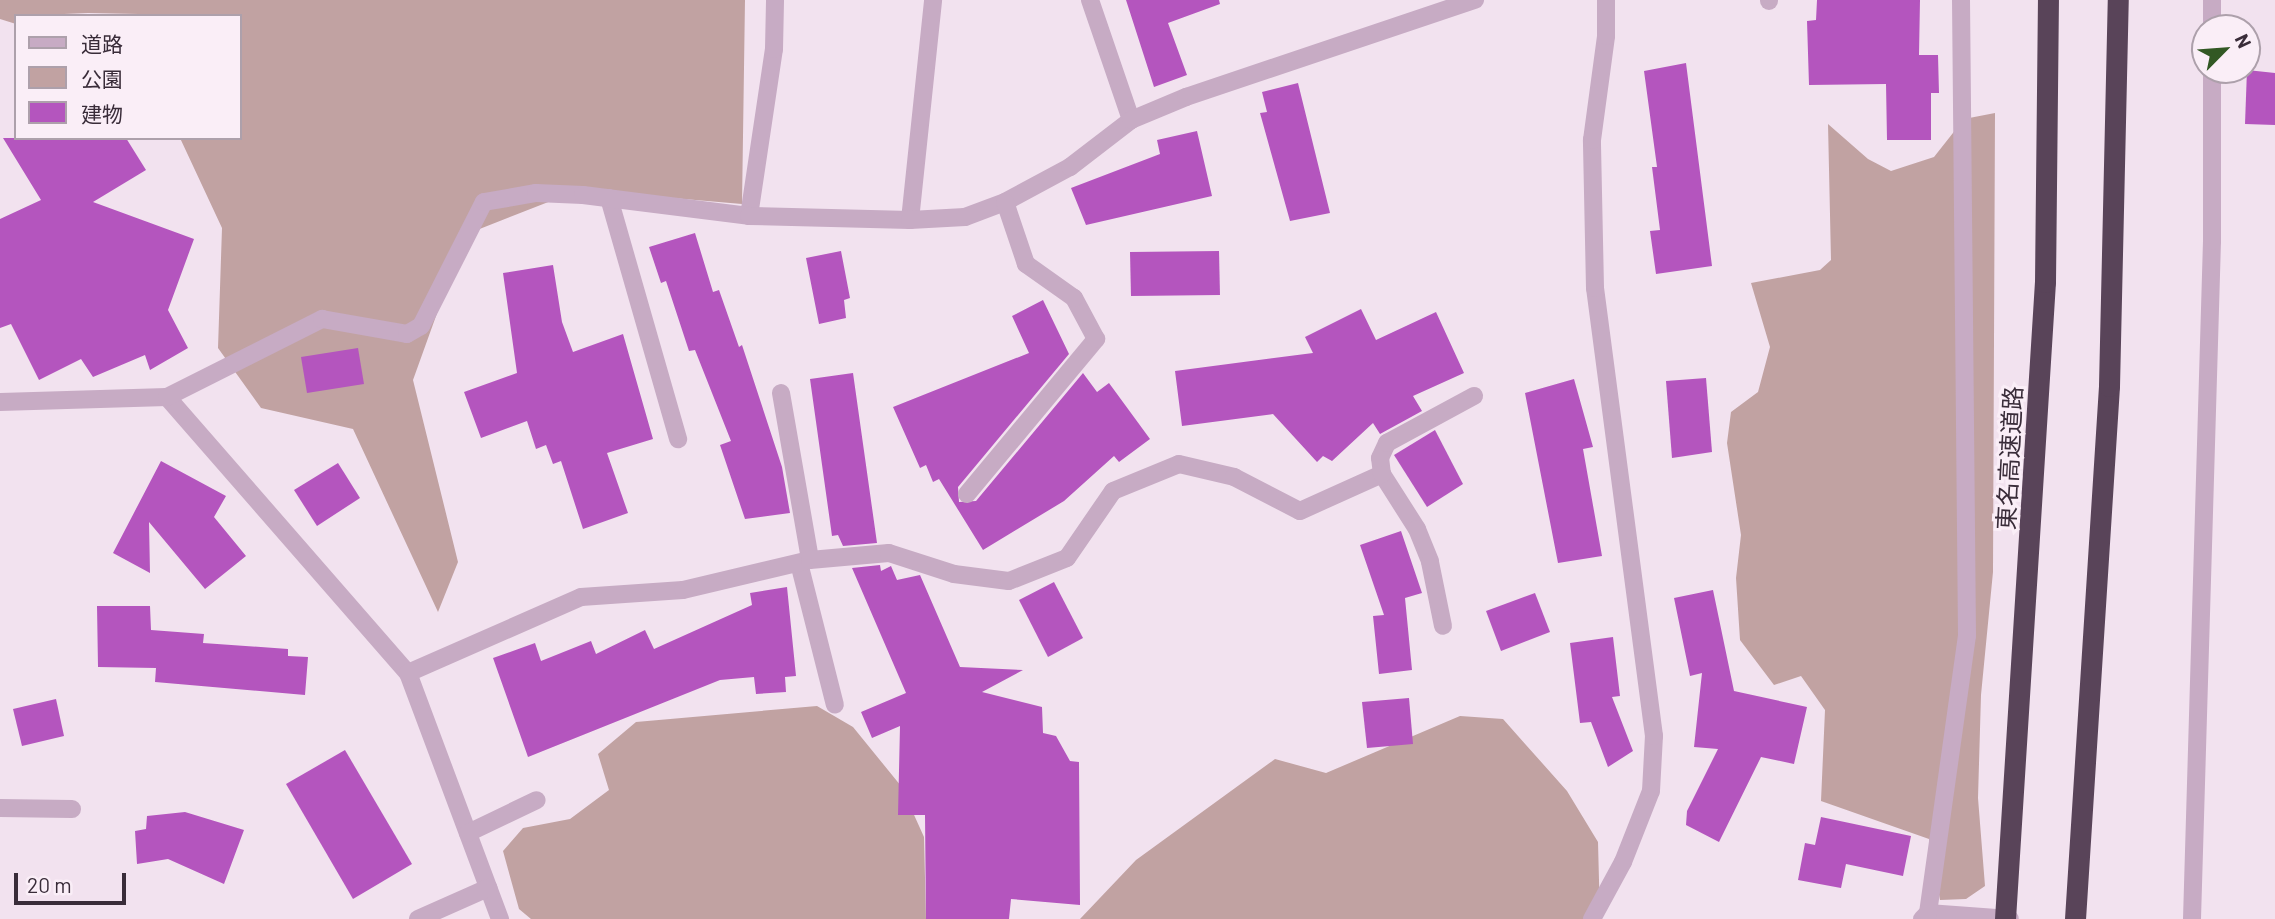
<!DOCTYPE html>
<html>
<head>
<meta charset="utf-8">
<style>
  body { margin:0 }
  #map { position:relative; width:2275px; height:919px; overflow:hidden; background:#f2e2ef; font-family:Barlow,"Noto Sans JP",sans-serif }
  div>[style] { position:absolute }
  .green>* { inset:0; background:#c1a2a2 }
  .building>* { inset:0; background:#b455be }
  .minor>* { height:18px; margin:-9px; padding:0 9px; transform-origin:9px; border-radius:9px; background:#c7abc4 }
  .highway>* { height:21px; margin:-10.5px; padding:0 10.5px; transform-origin:10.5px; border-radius:10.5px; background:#594459 }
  span { translate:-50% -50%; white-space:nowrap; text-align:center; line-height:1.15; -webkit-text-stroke:6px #faeef7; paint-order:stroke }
  .street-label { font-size:24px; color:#392c39 }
  .legend { position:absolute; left:14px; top:14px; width:228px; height:126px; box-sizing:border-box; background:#faeef7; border:2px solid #ada0ab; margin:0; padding:9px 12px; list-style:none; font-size:21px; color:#392c39 }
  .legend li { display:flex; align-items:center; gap:14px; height:35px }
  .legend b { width:35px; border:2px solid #ada0ab }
  .north { position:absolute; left:2191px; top:14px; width:70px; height:70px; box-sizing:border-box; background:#faeef7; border:2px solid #ada0ab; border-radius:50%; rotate:65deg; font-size:19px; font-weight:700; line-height:28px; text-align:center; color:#392c39 }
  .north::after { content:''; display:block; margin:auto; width:24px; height:32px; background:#325824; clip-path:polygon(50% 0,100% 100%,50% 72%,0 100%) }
  .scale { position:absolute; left:14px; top:873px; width:112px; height:32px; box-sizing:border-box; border:4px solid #392c39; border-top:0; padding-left:9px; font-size:21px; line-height:24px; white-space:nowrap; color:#392c39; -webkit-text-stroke:5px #faeef7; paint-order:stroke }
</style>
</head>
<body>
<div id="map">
  <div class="green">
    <i style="clip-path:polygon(0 0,745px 0,742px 204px,579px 190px,477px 230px,445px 291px,413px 380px,458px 562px,438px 612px,353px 429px,261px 408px,218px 348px,222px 228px,180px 138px,240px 138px,240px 16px,88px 13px,16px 16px,16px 24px,0 19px)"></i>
    <i style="clip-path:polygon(1995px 113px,1993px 572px,1981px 695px,1978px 798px,1985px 886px,1966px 899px,1940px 900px,1929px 839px,1821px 801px,1825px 710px,1801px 676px,1774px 685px,1740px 640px,1736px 578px,1741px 535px,1727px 443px,1731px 412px,1758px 392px,1770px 347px,1751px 283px,1820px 270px,1831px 260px,1828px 124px,1868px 159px,1891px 171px,1934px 157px,1964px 119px)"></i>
    <i style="clip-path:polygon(817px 706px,853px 727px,901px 786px,924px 837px,926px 919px,531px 919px,519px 909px,503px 851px,523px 828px,570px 819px,609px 790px,598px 754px,636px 722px)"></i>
    <i style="clip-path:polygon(1460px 716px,1503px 719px,1567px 791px,1598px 842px,1600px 919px,1080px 919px,1136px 860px,1275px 759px,1326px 773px)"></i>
  </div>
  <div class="building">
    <i style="clip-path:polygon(1126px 0,1219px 0,1220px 4px,1168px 23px,1187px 75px,1154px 87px)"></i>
    <i style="clip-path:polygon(1817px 0,1920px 0,1919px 55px,1938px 55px,1939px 93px,1931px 93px,1931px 140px,1887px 140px,1886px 84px,1809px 85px,1807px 21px,1816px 20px)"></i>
    <i style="clip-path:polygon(1686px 63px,1712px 266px,1656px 274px,1650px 231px,1660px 230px,1652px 167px,1657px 167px,1644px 71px)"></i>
    <i style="clip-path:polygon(2247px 70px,2275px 73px,2275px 125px,2245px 124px)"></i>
    <i style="clip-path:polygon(1298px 83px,1330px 213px,1290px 221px,1260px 113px,1267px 112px,1262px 92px)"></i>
    <i style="clip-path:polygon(1197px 131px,1212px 196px,1086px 225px,1071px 188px,1160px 154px,1157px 140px)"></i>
    <i style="clip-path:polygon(3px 138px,126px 138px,146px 170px,93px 202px,194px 239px,168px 310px,188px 348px,150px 370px,145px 355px,93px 377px,81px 359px,39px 380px,11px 324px,0 328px,0 219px,41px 200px)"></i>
    <i style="clip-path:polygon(695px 233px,713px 292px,719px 290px,739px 347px,742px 345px,782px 467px,790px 513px,745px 519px,720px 445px,731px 441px,695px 350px,689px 351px,666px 281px,661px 283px,649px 247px)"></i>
    <i style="clip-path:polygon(841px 251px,850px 298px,844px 300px,846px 318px,819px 324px,806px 258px)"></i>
    <i style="clip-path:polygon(1219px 251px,1220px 295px,1131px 296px,1130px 252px)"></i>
    <i style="clip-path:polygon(553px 265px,562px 322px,573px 352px,623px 334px,653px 439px,607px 453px,628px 513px,583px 529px,561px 461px,553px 464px,546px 445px,536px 449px,527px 421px,481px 438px,464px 392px,517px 373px,503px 273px)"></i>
    <i style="clip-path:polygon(1043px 300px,1069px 354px,958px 487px,959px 502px,976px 501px,1083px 373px,1097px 392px,1109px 383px,1150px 439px,1119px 462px,1114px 456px,1064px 501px,983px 550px,939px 479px,933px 482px,926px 465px,920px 468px,893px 407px,1029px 353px,1012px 316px)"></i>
    <i style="clip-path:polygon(1361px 309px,1376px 340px,1436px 312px,1464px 373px,1413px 396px,1422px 411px,1380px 434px,1373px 423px,1332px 461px,1323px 456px,1317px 462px,1273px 414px,1182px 426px,1175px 371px,1313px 353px,1305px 337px)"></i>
    <i style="clip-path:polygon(358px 348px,364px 384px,307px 393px,301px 357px)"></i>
    <i style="clip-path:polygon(853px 373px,877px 543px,843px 546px,838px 535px,832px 536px,810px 379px)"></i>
    <i style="clip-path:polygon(1706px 378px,1712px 452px,1672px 458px,1666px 381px)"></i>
    <i style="clip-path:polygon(1574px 379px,1593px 447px,1583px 449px,1602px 556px,1558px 563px,1525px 393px)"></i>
    <i style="clip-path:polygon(1435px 430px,1463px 484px,1427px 507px,1394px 455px)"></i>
    <i style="clip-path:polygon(161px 461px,226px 496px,214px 517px,246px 556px,205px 589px,149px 522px,150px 573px,113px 553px)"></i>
    <i style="clip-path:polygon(338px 463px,360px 498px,317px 526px,294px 490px)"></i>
    <i style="clip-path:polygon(1401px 531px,1422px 593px,1405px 598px,1412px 670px,1379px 674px,1373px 616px,1384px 615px,1360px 545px)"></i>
    <i style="clip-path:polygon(880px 565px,881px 571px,891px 566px,897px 580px,920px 575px,960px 667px,1023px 670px,982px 692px,1042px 707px,1043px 733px,1056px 736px,1070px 761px,1079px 762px,1080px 905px,1011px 899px,1009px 919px,926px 919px,925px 815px,898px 815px,900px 726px,872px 738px,861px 712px,906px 693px,852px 568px)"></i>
    <i style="clip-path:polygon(1054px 582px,1083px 638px,1048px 657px,1019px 600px)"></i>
    <i style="clip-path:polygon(787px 587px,796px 676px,785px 677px,786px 692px,756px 694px,754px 677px,720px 680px,528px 757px,493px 658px,535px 643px,541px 661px,591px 641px,596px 654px,645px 630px,654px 649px,752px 605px,750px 593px)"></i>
    <i style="clip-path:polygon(1713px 590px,1734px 691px,1807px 707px,1794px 764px,1761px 757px,1719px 842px,1686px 825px,1687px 811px,1718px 749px,1694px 747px,1702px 673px,1690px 676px,1674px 598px)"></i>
    <i style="clip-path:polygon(1535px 593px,1550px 632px,1501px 651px,1486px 611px)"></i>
    <i style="clip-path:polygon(97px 606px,150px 606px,151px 630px,204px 634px,203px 643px,288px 649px,288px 656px,308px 657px,305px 695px,155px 682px,156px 668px,98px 667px)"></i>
    <i style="clip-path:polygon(1613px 637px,1620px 696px,1612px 697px,1633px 751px,1608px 767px,1591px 722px,1580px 723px,1570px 643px)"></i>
    <i style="clip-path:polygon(1409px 698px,1413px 744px,1367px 748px,1362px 702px)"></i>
    <i style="clip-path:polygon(56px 699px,64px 736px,22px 746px,13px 709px)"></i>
    <i style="clip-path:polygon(345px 750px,412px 864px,353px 899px,286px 784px)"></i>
    <i style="clip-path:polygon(185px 812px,244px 830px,224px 884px,168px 859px,137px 864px,135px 831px,146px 829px,147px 816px)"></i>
    <i style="clip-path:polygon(1821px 817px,1911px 836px,1903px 876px,1846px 864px,1841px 888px,1798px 880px,1805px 843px,1815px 845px)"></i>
  </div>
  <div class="minor">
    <i style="left:1090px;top:0;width:127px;rotate:71.1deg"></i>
    <i style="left:1769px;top:0;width:1px;rotate:90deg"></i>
    <i style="left:2212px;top:0;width:28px;rotate:90deg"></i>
    <i style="left:609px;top:198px;width:251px;rotate:74deg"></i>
    <i style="left:749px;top:216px;width:169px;rotate:-81.5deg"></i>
    <i style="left:774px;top:49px;width:49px;rotate:-88.8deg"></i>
    <i style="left:910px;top:220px;width:221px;rotate:-84deg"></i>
    <i style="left:781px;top:393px;width:169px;rotate:80.1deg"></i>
    <i style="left:167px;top:397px;width:366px;rotate:48.9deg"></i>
    <i style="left:408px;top:673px;width:263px;rotate:69.5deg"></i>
    <i style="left:0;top:402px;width:167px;rotate:-1.7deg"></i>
    <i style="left:167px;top:397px;width:174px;rotate:-26.7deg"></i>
    <i style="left:322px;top:319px;width:86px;rotate:10deg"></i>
    <i style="left:407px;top:334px;width:16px;rotate:-30deg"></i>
    <i style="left:421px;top:326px;width:139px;rotate:-63.1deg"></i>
    <i style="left:484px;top:202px;width:53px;rotate:-9.8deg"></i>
    <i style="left:536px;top:193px;width:47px;rotate:2.4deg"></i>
    <i style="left:583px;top:195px;width:167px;rotate:7.2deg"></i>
    <i style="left:749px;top:216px;width:161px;rotate:1.4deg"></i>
    <i style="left:910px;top:220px;width:55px;rotate:-3.1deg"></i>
    <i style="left:965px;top:217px;width:43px;rotate:-20.6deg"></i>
    <i style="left:1005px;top:202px;width:74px;rotate:-28.3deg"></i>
    <i style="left:1070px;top:167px;width:77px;rotate:-37.6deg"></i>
    <i style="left:1131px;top:120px;width:60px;rotate:-22.7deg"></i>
    <i style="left:1186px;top:97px;width:305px;rotate:-18.6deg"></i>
    <i style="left:1382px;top:474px;width:65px;rotate:57.5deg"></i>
    <i style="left:1417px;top:529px;width:35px;rotate:68deg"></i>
    <i style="left:1430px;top:562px;width:65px;rotate:78.5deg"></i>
    <i style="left:967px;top:494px;width:202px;rotate:-50.2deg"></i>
    <i style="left:1096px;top:339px;width:47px;rotate:-118.2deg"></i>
    <i style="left:1074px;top:298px;width:59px;rotate:-144.7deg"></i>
    <i style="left:1026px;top:264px;width:65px;rotate:-108.7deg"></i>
    <i style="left:799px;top:563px;width:146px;rotate:75.8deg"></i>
    <i style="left:408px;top:673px;width:189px;rotate:-23.7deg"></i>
    <i style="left:581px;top:597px;width:102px;rotate:-3.9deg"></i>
    <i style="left:683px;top:590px;width:130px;rotate:-13.3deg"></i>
    <i style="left:810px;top:560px;width:79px;rotate:-5.1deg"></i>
    <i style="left:889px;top:553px;width:68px;rotate:17.9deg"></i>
    <i style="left:954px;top:574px;width:55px;rotate:7.3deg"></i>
    <i style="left:1009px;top:581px;width:62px;rotate:-21.6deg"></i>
    <i style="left:1067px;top:558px;width:81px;rotate:-55.5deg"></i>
    <i style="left:1113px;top:491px;width:71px;rotate:-22.2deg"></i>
    <i style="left:1179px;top:464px;width:57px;rotate:13.3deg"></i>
    <i style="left:1234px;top:477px;width:74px;rotate:27.3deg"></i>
    <i style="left:1300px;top:511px;width:90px;rotate:-24.3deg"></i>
    <i style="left:1382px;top:474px;width:16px;rotate:-97deg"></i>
    <i style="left:1380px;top:458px;width:17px;rotate:-65deg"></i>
    <i style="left:1387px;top:443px;width:99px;rotate:-28.4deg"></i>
    <i style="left:0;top:808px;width:72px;rotate:0.8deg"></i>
    <i style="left:468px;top:833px;width:76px;rotate:-25.6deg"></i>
    <i style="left:1928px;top:913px;width:82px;rotate:4.2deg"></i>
    <i style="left:418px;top:919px;width:77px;rotate:-23.9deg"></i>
    <i style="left:1592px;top:919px;width:65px;rotate:-61.5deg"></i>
    <i style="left:1623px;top:862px;width:76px;rotate:-68.5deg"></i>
    <i style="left:1651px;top:791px;width:55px;rotate:-86.9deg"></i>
    <i style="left:1654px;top:736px;width:452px;rotate:-97.5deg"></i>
    <i style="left:1595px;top:288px;width:148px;rotate:-91.2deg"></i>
    <i style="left:1592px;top:140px;width:105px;rotate:-82.3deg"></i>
    <i style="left:1606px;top:36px;width:36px;rotate:-90deg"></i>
    <i style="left:1922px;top:919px;width:8px;rotate:-45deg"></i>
    <i style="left:1928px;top:913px;width:280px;rotate:-82deg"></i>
    <i style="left:1967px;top:636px;width:636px;rotate:-90.54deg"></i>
    <i style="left:2192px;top:919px;width:678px;rotate:-88.31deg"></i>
    <i style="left:2212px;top:241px;width:171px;rotate:-90deg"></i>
  </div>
  <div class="highway">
    <i style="left:2005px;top:919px;width:638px;rotate:-86.41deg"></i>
    <i style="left:2045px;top:282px;width:282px;rotate:-89.4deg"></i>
    <i style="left:2075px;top:919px;width:534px;rotate:-86.35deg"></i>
    <i style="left:2109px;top:386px;width:386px;rotate:-88.7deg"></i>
  </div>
  <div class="street-label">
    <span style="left:2009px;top:458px;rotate:-87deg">東名高速道路</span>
  </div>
  <ul class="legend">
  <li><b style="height:9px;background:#c7abc4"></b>道路</li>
  <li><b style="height:19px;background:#c1a2a2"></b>公園</li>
  <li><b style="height:19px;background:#b455be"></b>建物</li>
  </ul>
  <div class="north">N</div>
  <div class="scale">20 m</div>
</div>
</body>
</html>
